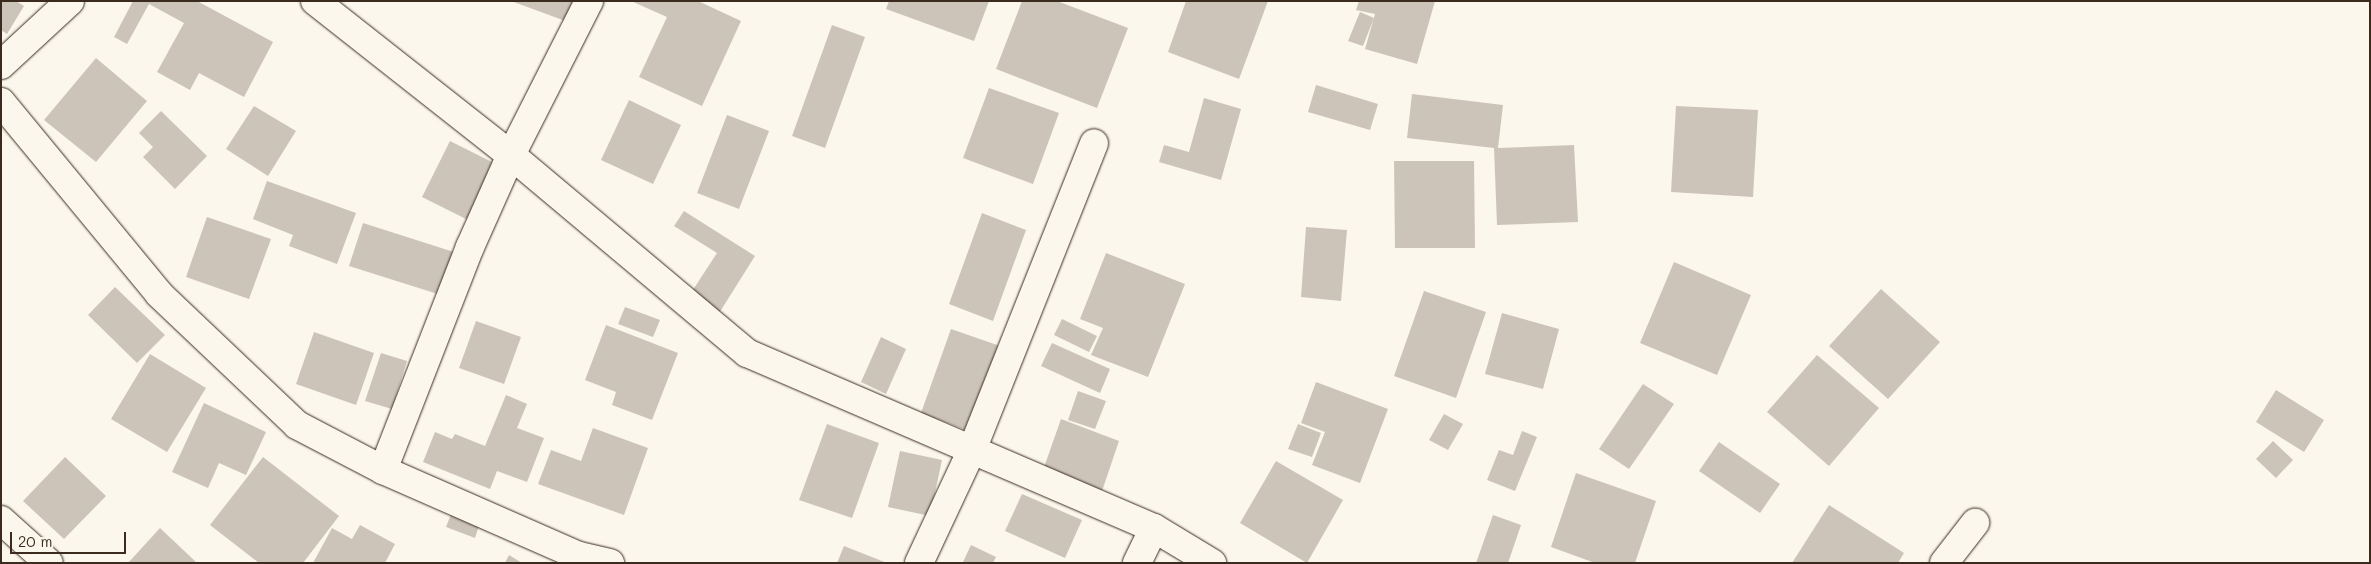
<!DOCTYPE html>
<html>
<head>
<meta charset="utf-8">
<style>
  body { margin:0 }
  #map { position:relative; width:2371px; height:564px; overflow:hidden; background:#fbf7ec; font-family:Mali,sans-serif }
  div>[style] { position:absolute }
  .building>* { inset:0; background:#ccc4b9 }
  .roads { filter:drop-shadow(0 0 1px #3b2a1e) drop-shadow(0 0 1px #3b2a1e) }
  .minor>* { height:28px; margin:-14px; padding:0 14px; transform-origin:14px; border-radius:14px; background:#fbf7ec }
  span { translate:-50% -50%; white-space:nowrap; text-align:center; line-height:1.15; -webkit-text-stroke:4px #fbf7ec; paint-order:stroke }
  .frame { position:absolute; inset:0; border:2px solid #3b2a1e; pointer-events:none }
  .scale { position:absolute; left:10px; top:532px; width:116px; height:22px; box-sizing:border-box; border:2px solid #3b2a1e; border-top:0; padding-left:6px; font-size:15px; line-height:18px; white-space:nowrap; color:#3b2a1e; -webkit-text-stroke:4px #fbf7ec; paint-order:stroke }
</style>
</head>
<body>
<div id="map">
  <div class="building">
    <i style="clip-path:polygon(1px 1px,16px 1px,24px 6px,7px 34px,1px 30px)"></i>
    <i style="clip-path:polygon(133px 1px,197px 1px,273px 42px,244px 97px,199px 73px,190px 90px,157px 72px,184px 23px,149px 4px,127px 44px,114px 37px)"></i>
    <i style="clip-path:polygon(511px 1px,588px 1px,579px 26px)"></i>
    <i style="clip-path:polygon(631px 1px,698px 1px,741px 21px,702px 106px,639px 77px,667px 17px)"></i>
    <i style="clip-path:polygon(889px 1px,989px 1px,974px 41px,886px 9px)"></i>
    <i style="clip-path:polygon(1022px 1px,1057px 1px,1128px 28px,1097px 108px,996px 69px)"></i>
    <i style="clip-path:polygon(1186px 1px,1268px 1px,1239px 79px,1168px 52px)"></i>
    <i style="clip-path:polygon(1359px 1px,1435px 1px,1417px 64px,1365px 49px,1375px 14px,1356px 10px)"></i>
    <i style="clip-path:polygon(1360px 12px,1374px 18px,1363px 46px,1348px 41px)"></i>
    <i style="clip-path:polygon(832px 25px,865px 37px,825px 148px,792px 136px)"></i>
    <i style="clip-path:polygon(96px 58px,147px 101px,96px 162px,44px 120px)"></i>
    <i style="clip-path:polygon(1316px 85px,1378px 104px,1370px 130px,1308px 112px)"></i>
    <i style="clip-path:polygon(989px 88px,1059px 113px,1033px 184px,963px 158px)"></i>
    <i style="clip-path:polygon(1412px 94px,1503px 105px,1498px 148px,1574px 145px,1578px 222px,1497px 225px,1494px 148px,1407px 138px)"></i>
    <i style="clip-path:polygon(1204px 98px,1241px 109px,1221px 180px,1159px 162px,1164px 145px,1189px 152px)"></i>
    <i style="clip-path:polygon(629px 100px,681px 125px,653px 184px,601px 160px)"></i>
    <i style="clip-path:polygon(254px 106px,296px 131px,268px 176px,226px 149px)"></i>
    <i style="clip-path:polygon(1676px 106px,1758px 110px,1753px 197px,1671px 192px)"></i>
    <i style="clip-path:polygon(161px 111px,207px 156px,175px 189px,143px 157px,153px 147px,139px 133px)"></i>
    <i style="clip-path:polygon(727px 115px,769px 131px,739px 209px,697px 193px)"></i>
    <i style="clip-path:polygon(450px 141px,504px 168px,476px 224px,422px 197px)"></i>
    <i style="clip-path:polygon(1394px 161px,1474px 161px,1475px 248px,1395px 248px)"></i>
    <i style="clip-path:polygon(267px 181px,356px 213px,337px 264px,289px 246px,293px 235px,253px 219px)"></i>
    <i style="clip-path:polygon(684px 211px,755px 256px,716px 318px,687px 299px,717px 253px,674px 226px)"></i>
    <i style="clip-path:polygon(982px 213px,1026px 230px,993px 321px,949px 304px)"></i>
    <i style="clip-path:polygon(207px 217px,271px 239px,249px 299px,186px 277px)"></i>
    <i style="clip-path:polygon(363px 223px,457px 253px,444px 296px,349px 266px)"></i>
    <i style="clip-path:polygon(1306px 227px,1347px 230px,1341px 301px,1301px 297px)"></i>
    <i style="clip-path:polygon(1106px 253px,1185px 284px,1148px 377px,1091px 355px,1103px 328px,1080px 319px)"></i>
    <i style="clip-path:polygon(1674px 262px,1751px 295px,1717px 375px,1640px 343px)"></i>
    <i style="clip-path:polygon(115px 287px,165px 335px,137px 363px,88px 315px)"></i>
    <i style="clip-path:polygon(1881px 289px,1940px 342px,1888px 399px,1829px 346px)"></i>
    <i style="clip-path:polygon(1424px 291px,1486px 312px,1456px 398px,1394px 376px)"></i>
    <i style="clip-path:polygon(625px 307px,660px 320px,653px 337px,618px 324px)"></i>
    <i style="clip-path:polygon(1502px 313px,1559px 329px,1543px 389px,1485px 374px)"></i>
    <i style="clip-path:polygon(1062px 319px,1097px 336px,1089px 352px,1054px 335px)"></i>
    <i style="clip-path:polygon(476px 321px,521px 337px,504px 384px,459px 368px)"></i>
    <i style="clip-path:polygon(606px 325px,678px 353px,652px 420px,612px 405px,616px 392px,585px 380px)"></i>
    <i style="clip-path:polygon(951px 329px,1000px 346px,969px 431px,921px 413px)"></i>
    <i style="clip-path:polygon(314px 332px,374px 353px,356px 405px,296px 384px)"></i>
    <i style="clip-path:polygon(881px 337px,906px 349px,886px 394px,861px 382px)"></i>
    <i style="clip-path:polygon(1052px 343px,1110px 369px,1100px 393px,1041px 366px)"></i>
    <i style="clip-path:polygon(381px 353px,407px 361px,392px 409px,365px 401px)"></i>
    <i style="clip-path:polygon(150px 354px,206px 388px,167px 452px,111px 419px)"></i>
    <i style="clip-path:polygon(1817px 355px,1879px 408px,1829px 466px,1767px 412px)"></i>
    <i style="clip-path:polygon(1316px 382px,1388px 409px,1360px 483px,1312px 465px,1325px 432px,1301px 423px)"></i>
    <i style="clip-path:polygon(1643px 384px,1674px 404px,1629px 469px,1599px 449px)"></i>
    <i style="clip-path:polygon(2276px 390px,2324px 420px,2304px 452px,2256px 422px)"></i>
    <i style="clip-path:polygon(1078px 391px,1106px 401px,1095px 429px,1068px 420px)"></i>
    <i style="clip-path:polygon(506px 395px,527px 404px,517px 428px,544px 438px,527px 482px,497px 471px,490px 489px,423px 462px,435px 432px,452px 439px,455px 434px,485px 446px)"></i>
    <i style="clip-path:polygon(204px 403px,266px 432px,246px 475px,219px 463px,208px 488px,172px 472px)"></i>
    <i style="clip-path:polygon(1444px 414px,1463px 424px,1448px 450px,1429px 440px)"></i>
    <i style="clip-path:polygon(1061px 419px,1119px 441px,1101px 494px,1042px 473px)"></i>
    <i style="clip-path:polygon(827px 424px,879px 443px,852px 518px,799px 500px)"></i>
    <i style="clip-path:polygon(1298px 424px,1321px 433px,1312px 457px,1288px 449px)"></i>
    <i style="clip-path:polygon(593px 428px,648px 448px,624px 515px,538px 484px,551px 450px,581px 461px)"></i>
    <i style="clip-path:polygon(1522px 431px,1537px 437px,1515px 491px,1487px 480px,1499px 450px,1513px 455px)"></i>
    <i style="clip-path:polygon(2273px 441px,2293px 460px,2276px 478px,2256px 459px)"></i>
    <i style="clip-path:polygon(1719px 442px,1780px 484px,1760px 513px,1699px 471px)"></i>
    <i style="clip-path:polygon(900px 451px,942px 460px,930px 516px,888px 507px)"></i>
    <i style="clip-path:polygon(65px 457px,106px 496px,64px 539px,23px 501px)"></i>
    <i style="clip-path:polygon(263px 457px,339px 516px,303px 563px,259px 563px,210px 525px)"></i>
    <i style="clip-path:polygon(1276px 461px,1343px 500px,1307px 563px,1240px 523px)"></i>
    <i style="clip-path:polygon(1576px 473px,1656px 501px,1635px 563px,1595px 563px,1551px 547px)"></i>
    <i style="clip-path:polygon(1022px 494px,1082px 520px,1065px 558px,1005px 531px)"></i>
    <i style="clip-path:polygon(1829px 505px,1904px 553px,1898px 563px,1792px 563px)"></i>
    <i style="clip-path:polygon(453px 509px,481px 520px,475px 538px,446px 527px)"></i>
    <i style="clip-path:polygon(1493px 515px,1521px 525px,1508px 563px,1476px 563px)"></i>
    <i style="clip-path:polygon(360px 525px,395px 544px,385px 563px,313px 563px,332px 528px,352px 539px)"></i>
    <i style="clip-path:polygon(160px 528px,197px 563px,128px 563px)"></i>
    <i style="clip-path:polygon(971px 545px,996px 557px,993px 563px,963px 562px)"></i>
    <i style="clip-path:polygon(844px 546px,887px 563px,837px 563px)"></i>
    <i style="clip-path:polygon(509px 555px,522px 563px,505px 563px)"></i>
  </div>
  <div class="roads">
    <div class="minor">
      <i style="left:315px;top:1px;width:249px;rotate:38.2deg"></i>
      <i style="left:511px;top:155px;width:308px;rotate:40deg"></i>
      <i style="left:747px;top:353px;width:443px;rotate:23.3deg"></i>
      <i style="left:1154px;top:528px;width:39px;rotate:116deg"></i>
      <i style="left:1px;top:65px;width:94px;rotate:-42.8deg"></i>
      <i style="left:1px;top:102px;width:249px;rotate:50.5deg"></i>
      <i style="left:159px;top:294px;width:190px;rotate:43.5deg"></i>
      <i style="left:297px;top:425px;width:97px;rotate:27.6deg"></i>
      <i style="left:383px;top:470px;width:214px;rotate:23.7deg"></i>
      <i style="left:579px;top:556px;width:32px;rotate:13deg"></i>
      <i style="left:383px;top:470px;width:239px;rotate:-68.7deg"></i>
      <i style="left:470px;top:247px;width:101px;rotate:-66deg"></i>
      <i style="left:511px;top:155px;width:173px;rotate:-63.1deg"></i>
      <i style="left:1px;top:520px;width:64px;rotate:41.9deg"></i>
      <i style="left:1154px;top:528px;width:68px;rotate:31.1deg"></i>
      <i style="left:919px;top:563px;width:125px;rotate:-64.9deg"></i>
      <i style="left:972px;top:450px;width:330px;rotate:-68.3deg"></i>
      <i style="left:1944px;top:563px;width:51px;rotate:-52.2deg"></i>
    </div>
  </div>
  <div class="frame"></div>
  <div class="scale">20 m</div>
</div>
</body>
</html>
